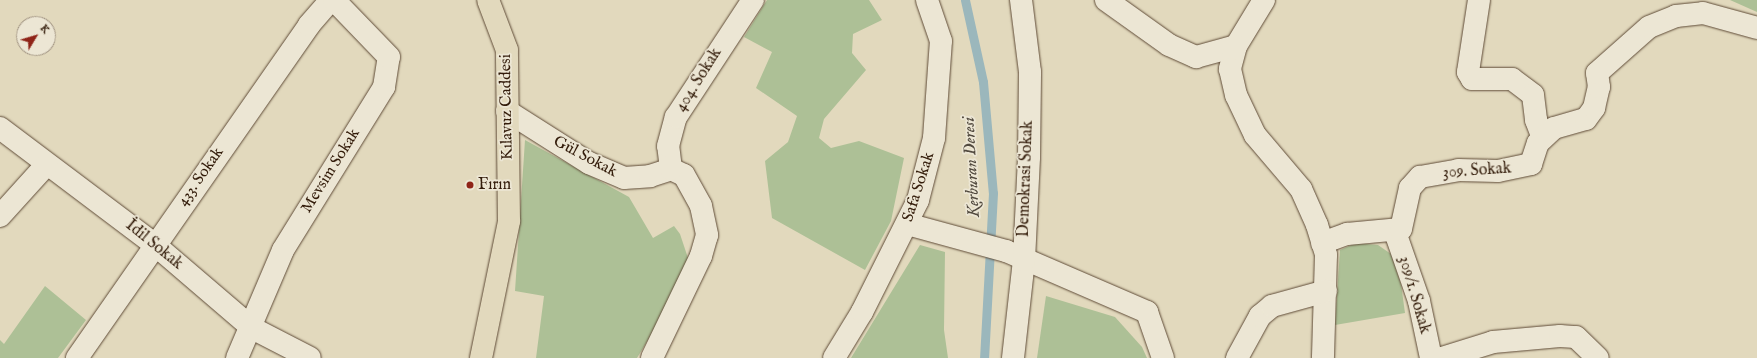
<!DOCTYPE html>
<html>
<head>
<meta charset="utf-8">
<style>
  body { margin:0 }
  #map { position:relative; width:1757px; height:358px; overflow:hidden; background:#e2d9bd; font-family:"IM FELL English",serif }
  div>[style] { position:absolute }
  .green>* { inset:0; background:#adc096 }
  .stream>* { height:9px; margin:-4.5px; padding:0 4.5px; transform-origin:4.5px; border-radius:4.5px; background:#9bb7bc }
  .roads { filter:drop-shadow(0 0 1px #5f4b37) drop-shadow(0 0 1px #5f4b37) }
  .minor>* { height:22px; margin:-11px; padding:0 11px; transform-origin:11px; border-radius:11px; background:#ece6d4 }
  .major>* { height:22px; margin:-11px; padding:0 11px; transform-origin:11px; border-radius:11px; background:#e2d9bd }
  .dots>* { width:11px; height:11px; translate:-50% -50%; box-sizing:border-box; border:2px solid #ece6d4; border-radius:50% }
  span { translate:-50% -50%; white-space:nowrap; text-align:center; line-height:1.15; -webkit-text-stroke:3.5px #ece6d4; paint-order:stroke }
  .street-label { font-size:16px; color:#331c0a }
  .poi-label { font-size:16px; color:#331c0a }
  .left { translate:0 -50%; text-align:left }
  .water-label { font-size:17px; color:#524a3f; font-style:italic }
  .north { position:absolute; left:16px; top:16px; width:40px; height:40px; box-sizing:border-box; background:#ece6d4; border:1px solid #a29583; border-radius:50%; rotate:52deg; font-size:11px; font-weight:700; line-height:16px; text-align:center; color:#331c0a }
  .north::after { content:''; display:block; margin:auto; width:14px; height:18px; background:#8f2418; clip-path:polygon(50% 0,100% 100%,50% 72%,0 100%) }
</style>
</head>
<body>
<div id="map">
  <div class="green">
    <i style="clip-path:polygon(767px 0,869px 0,882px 20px,853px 34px,852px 53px,866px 70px,824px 119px,819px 138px,831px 148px,859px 141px,904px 158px,891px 221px,865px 270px,772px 218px,765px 161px,788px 142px,797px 116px,756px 88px,772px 52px,744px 37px)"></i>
    <i style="clip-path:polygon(1730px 0,1757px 0,1757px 12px)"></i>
    <i style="clip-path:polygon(525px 140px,629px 197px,653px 238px,674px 226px,680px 234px,689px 261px,666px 310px,637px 358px,536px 358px,544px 296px,515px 291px)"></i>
    <i style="clip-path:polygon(1356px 243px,1378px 245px,1391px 254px,1401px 284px,1405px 313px,1335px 325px,1340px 250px)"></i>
    <i style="clip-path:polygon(920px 245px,945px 252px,944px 330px,948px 358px,851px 358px)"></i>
    <i style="clip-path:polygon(45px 286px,86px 320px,58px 358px,0 358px,0 340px,4px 344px)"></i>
    <i style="clip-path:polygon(1046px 296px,1115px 317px,1142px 347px,1147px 358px,1037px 358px)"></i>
  </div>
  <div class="stream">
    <i style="left:965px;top:0;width:84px;rotate:77.6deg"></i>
    <i style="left:983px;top:82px;width:111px;rotate:84.9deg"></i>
    <i style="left:993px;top:193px;width:165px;rotate:93.1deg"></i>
  </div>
  <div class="roads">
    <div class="minor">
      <i style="left:1106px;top:0;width:77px;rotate:35.5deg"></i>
      <i style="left:1169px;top:45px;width:30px;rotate:24deg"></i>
      <i style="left:1196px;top:57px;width:41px;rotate:-15.4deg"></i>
      <i style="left:1264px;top:0;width:54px;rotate:121.3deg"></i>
      <i style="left:1236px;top:46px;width:24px;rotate:105deg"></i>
      <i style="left:1230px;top:69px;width:27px;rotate:77deg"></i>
      <i style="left:1236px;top:95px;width:44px;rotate:64.6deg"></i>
      <i style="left:1255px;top:135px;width:71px;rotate:49.6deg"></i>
      <i style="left:1301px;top:189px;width:39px;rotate:66deg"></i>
      <i style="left:1317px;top:225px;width:31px;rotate:73deg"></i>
      <i style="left:1326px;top:255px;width:103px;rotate:91.7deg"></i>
      <i style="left:1479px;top:0;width:73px;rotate:98.7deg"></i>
      <i style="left:1468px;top:72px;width:8px;rotate:60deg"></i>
      <i style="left:1472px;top:79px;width:40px"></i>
      <i style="left:1512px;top:79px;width:26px;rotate:37deg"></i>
      <i style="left:1533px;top:95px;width:25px;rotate:83deg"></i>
      <i style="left:1536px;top:120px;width:19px;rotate:69deg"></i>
      <i style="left:507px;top:111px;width:97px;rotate:32.4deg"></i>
      <i style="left:589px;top:163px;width:38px;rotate:23deg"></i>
      <i style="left:624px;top:178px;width:26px;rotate:-4deg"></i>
      <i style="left:650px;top:176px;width:22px;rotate:-18deg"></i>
      <i style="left:671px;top:169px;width:14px;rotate:25deg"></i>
      <i style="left:684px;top:175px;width:35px;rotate:61deg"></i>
      <i style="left:701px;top:206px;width:30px;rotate:78deg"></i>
      <i style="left:707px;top:235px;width:22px;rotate:106deg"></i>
      <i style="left:701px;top:256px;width:113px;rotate:115.7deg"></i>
      <i style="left:0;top:128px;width:193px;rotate:37deg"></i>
      <i style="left:154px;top:244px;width:129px;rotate:40.6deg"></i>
      <i style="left:252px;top:328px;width:65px;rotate:27.3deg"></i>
      <i style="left:671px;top:169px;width:23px;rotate:-97deg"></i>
      <i style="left:668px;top:146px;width:30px;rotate:-75deg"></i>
      <i style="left:676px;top:117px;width:140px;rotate:-56.7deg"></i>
      <i style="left:0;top:216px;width:70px;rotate:-47.9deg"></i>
      <i style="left:907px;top:224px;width:103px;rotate:15.3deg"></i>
      <i style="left:1006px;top:251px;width:154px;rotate:23.4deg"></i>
      <i style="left:1147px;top:312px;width:49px;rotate:70.8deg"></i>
      <i style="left:1395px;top:232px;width:73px;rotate:70.8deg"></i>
      <i style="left:1419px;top:301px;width:58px;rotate:78.1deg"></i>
      <i style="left:1322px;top:243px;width:27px;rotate:-20deg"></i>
      <i style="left:1347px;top:234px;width:54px;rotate:-5.3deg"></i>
      <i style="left:1401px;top:229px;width:42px;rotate:-77.6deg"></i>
      <i style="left:1410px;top:188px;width:15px;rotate:-48deg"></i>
      <i style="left:1420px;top:177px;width:39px;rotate:-10deg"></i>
      <i style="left:1458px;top:170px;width:40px;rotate:1.4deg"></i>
      <i style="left:1498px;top:171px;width:34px;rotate:-12deg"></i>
      <i style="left:1531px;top:164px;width:22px;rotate:-72deg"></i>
      <i style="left:1538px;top:143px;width:22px;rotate:-43deg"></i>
      <i style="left:1554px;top:128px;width:33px;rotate:-16deg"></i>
      <i style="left:1586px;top:119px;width:14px;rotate:-54deg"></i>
      <i style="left:1594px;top:108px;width:22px;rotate:-77deg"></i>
      <i style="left:1599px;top:87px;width:14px;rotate:-98deg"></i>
      <i style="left:1597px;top:73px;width:69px;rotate:-41.5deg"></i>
      <i style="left:1649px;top:27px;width:29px;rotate:-22deg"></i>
      <i style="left:1676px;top:16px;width:27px;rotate:-6deg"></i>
      <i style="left:1703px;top:13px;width:56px;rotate:15.5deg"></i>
      <i style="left:77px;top:358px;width:406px;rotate:-55.1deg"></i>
      <i style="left:309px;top:25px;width:33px;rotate:-49deg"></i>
      <i style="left:237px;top:358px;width:117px;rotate:-66.9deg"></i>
      <i style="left:283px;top:250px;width:192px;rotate:-58.2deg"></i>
      <i style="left:384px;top:87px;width:30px;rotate:-81deg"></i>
      <i style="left:389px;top:57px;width:79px;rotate:-134deg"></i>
      <i style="left:834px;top:358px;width:54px;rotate:-58.7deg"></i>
      <i style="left:862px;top:312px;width:125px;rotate:-63.4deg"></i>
      <i style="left:918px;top:200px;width:64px;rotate:-75.5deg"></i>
      <i style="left:934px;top:138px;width:97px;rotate:-85.9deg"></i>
      <i style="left:941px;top:41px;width:43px;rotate:-108.9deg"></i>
      <i style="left:1013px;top:358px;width:99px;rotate:-83.6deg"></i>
      <i style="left:1024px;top:260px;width:103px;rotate:-87.2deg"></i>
      <i style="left:1029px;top:157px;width:85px;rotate:-89.3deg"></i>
      <i style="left:1030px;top:72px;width:73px;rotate:-97.1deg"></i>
      <i style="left:1237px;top:358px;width:48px;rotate:-61.3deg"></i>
      <i style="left:1260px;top:316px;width:16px;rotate:-40deg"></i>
      <i style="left:1272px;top:306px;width:56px;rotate:-15.5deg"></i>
      <i style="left:1442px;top:358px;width:53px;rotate:-17.4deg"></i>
      <i style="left:1493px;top:342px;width:67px;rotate:-5.1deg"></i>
      <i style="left:1560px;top:336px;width:16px;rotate:4deg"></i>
      <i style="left:1576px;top:337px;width:30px;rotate:44deg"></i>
    </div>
    <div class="major">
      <i style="left:481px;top:358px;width:140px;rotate:-78.4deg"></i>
      <i style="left:509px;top:221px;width:171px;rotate:-90.7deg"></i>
      <i style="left:507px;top:50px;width:53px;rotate:-110.8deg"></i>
    </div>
  </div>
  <div class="dots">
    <i style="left:470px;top:185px;background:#8f2418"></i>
  </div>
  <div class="street-label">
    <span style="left:699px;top:80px;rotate:-58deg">404. Sokak</span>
    <span style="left:507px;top:107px;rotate:-91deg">Kılavuz Caddesi</span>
    <span style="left:585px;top:157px;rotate:28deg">Gül Sokak</span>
    <span style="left:331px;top:171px;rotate:-58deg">Mevsim Sokak</span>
    <span style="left:1477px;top:171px;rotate:-4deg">309. Sokak</span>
    <span style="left:201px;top:177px;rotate:-55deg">433. Sokak</span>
    <span style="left:1026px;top:179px;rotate:-88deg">Demokrasi Sokak</span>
    <span style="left:919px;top:187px;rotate:-72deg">Safa Sokak</span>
    <span style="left:154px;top:245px;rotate:39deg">İdil Sokak</span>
    <span style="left:1414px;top:295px;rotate:74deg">309/1. Sokak</span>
  </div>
  <div class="poi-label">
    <span class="left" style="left:478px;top:185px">Fırın</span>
  </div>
  <div class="water-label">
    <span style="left:972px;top:167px;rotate:-93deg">Kerburan Deresi</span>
  </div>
  <div class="north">K</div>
</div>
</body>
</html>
